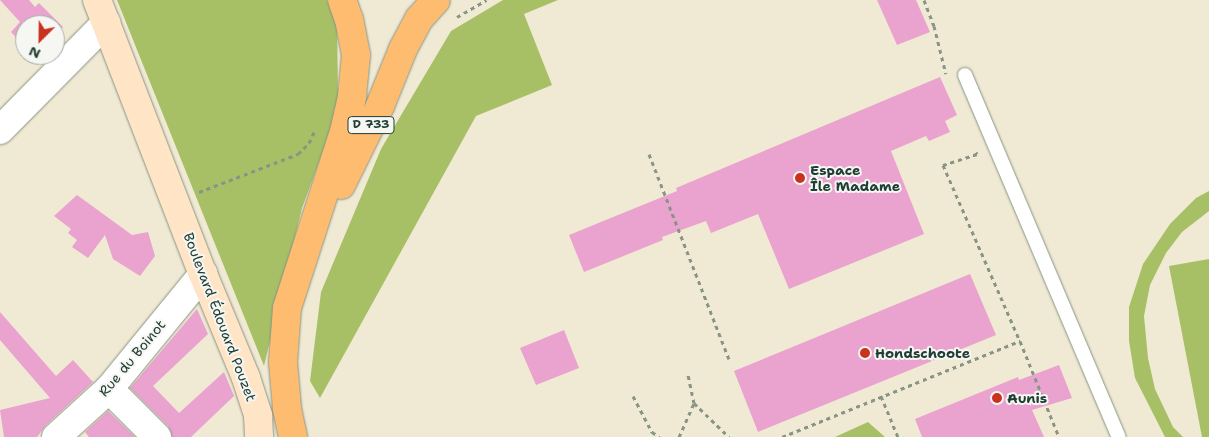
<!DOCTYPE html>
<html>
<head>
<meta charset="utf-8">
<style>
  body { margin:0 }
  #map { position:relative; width:1209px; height:437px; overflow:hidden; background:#f0ead4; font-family:"Shantell Sans",sans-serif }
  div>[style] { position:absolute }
  .green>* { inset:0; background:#a8c065 }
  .building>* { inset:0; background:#eaa2ce }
  .path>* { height:3px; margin-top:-1.5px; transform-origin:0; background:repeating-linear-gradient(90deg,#889484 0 4px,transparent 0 8px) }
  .roads { filter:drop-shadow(0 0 1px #889484) drop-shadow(0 0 1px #889484) }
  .lane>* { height:14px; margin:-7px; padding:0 7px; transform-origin:7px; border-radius:7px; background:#fff }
  .street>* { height:28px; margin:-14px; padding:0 14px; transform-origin:14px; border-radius:14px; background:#fff }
  .secondary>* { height:28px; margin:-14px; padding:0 14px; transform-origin:14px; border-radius:14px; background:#ffe4c6 }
  .primary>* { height:28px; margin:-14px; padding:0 14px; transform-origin:14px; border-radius:14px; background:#febc70 }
  .dots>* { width:14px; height:14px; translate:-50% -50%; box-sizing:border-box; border:2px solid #f6f6f2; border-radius:50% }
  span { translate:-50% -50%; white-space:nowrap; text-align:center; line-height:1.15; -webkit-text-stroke:4px #f6f6f2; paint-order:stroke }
  .shield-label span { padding:1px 4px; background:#f6f6f2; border:1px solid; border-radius:4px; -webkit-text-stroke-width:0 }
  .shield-label { font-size:12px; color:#1f3d34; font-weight:700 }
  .poi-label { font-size:14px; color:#1f3d34; font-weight:700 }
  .left { translate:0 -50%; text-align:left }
  .street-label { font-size:14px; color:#1f3d34 }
  .north { position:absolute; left:15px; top:15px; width:50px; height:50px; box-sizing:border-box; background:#f6f6f2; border:1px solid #a0aca6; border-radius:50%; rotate:203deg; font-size:14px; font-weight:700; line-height:20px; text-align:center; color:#1f3d34 }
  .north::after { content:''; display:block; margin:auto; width:18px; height:22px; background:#c8321e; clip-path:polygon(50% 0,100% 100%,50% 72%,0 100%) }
</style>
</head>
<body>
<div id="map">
  <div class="green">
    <i style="clip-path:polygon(117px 0,327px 0,337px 15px,338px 96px,334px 122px,302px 208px,264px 366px)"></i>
    <i style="clip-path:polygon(503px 0,558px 0,524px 14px,552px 85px,476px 116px,320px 398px,310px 381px,321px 292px,381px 149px,451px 31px)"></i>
    <i style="clip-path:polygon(1209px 191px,1209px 211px,1182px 232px,1166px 253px,1150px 285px,1144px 316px,1148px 358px,1155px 389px,1173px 427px,1183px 437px,1165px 437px,1135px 378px,1129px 341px,1129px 307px,1143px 264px,1170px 224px,1196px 198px)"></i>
    <i style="clip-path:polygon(1209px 259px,1209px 437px,1202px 437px,1169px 266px)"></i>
    <i style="clip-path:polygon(868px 422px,885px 437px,835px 437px)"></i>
  </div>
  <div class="building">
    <i style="clip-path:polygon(0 0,29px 0,35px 7px,39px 3px,63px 27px,55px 36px,55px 25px,25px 25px,25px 46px,11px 32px,20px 22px)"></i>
    <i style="clip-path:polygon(877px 0,916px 0,930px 32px,897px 45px)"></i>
    <i style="clip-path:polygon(940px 77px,957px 115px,945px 121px,950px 132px,929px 141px,926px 136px,891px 151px,924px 234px,789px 289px,758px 214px,711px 233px,706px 221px,662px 237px,663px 240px,584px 272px,569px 235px,677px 191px,676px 188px)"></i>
    <i style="clip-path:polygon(77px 195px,132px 235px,148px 232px,155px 256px,140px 276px,113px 259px,105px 235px,88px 258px,72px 247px,77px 240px,68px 233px,71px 229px,54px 216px)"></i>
    <i style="clip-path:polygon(970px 274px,996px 335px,758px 432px,734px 371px)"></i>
    <i style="clip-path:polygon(197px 309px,208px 334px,153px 386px,179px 413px,224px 372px,234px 396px,191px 437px,172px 437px,168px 426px,130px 388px)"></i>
    <i style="clip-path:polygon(0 312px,56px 376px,73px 360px,93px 382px,46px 425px,37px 437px,4px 437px,0 410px,50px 398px,0 340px)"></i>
    <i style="clip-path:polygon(564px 330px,579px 368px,536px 385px,520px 348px)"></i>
    <i style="clip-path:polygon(1059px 365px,1072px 398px,1032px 410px,1044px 437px,922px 437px,915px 419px,1018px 377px,1019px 380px)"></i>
    <i style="clip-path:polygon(108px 411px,135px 437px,89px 437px,85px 432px)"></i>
  </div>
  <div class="path">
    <i style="left:924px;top:0;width:28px;rotate:69deg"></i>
    <i style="left:934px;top:26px;width:49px;rotate:76deg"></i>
    <i style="left:457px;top:17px;width:34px;rotate:-30deg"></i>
    <i style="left:976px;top:152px;width:2px;rotate:63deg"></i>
    <i style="left:977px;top:154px;width:36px;rotate:162deg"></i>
    <i style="left:943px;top:165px;width:192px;rotate:66.4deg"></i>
    <i style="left:649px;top:154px;width:220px;rotate:68.7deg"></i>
    <i style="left:199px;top:192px;width:106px;rotate:-21deg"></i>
    <i style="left:298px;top:154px;width:16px;rotate:-45deg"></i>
    <i style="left:309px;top:143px;width:14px;rotate:-65deg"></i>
    <i style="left:633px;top:396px;width:41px;rotate:62.2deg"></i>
    <i style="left:652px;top:432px;width:9px;rotate:32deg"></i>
    <i style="left:881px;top:396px;width:44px;rotate:67.5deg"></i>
    <i style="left:694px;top:403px;width:49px;rotate:44.2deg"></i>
    <i style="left:679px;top:437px;width:37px;rotate:-66deg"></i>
    <i style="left:694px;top:403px;width:30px;rotate:-102deg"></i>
    <i style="left:782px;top:437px;width:257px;rotate:-22deg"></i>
    <i style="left:1020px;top:341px;width:104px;rotate:67.9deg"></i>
  </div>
  <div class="roads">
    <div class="lane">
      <i style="left:965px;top:75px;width:393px;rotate:67deg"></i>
    </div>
    <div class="street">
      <i style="left:0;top:130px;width:151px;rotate:-45.3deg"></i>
      <i style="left:109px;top:389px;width:68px;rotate:45deg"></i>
      <i style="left:56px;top:437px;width:72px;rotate:-42.2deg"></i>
      <i style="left:109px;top:389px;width:149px;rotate:-50.7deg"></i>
    </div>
    <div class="secondary">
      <i style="left:97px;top:0;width:294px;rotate:68.9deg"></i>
      <i style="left:203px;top:274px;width:113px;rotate:67.5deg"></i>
      <i style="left:246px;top:378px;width:40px;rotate:72deg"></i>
      <i style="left:258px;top:416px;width:21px;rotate:87deg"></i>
    </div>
    <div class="primary">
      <i style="left:341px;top:185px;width:88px;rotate:-63.7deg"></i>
      <i style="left:380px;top:106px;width:61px;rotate:-68deg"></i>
      <i style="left:403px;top:49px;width:34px;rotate:-62deg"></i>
      <i style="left:419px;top:19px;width:25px;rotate:-48deg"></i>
      <i style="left:293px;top:437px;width:30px;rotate:-102deg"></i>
      <i style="left:287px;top:408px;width:46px;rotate:-95deg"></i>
      <i style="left:283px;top:362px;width:54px;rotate:-85.8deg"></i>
      <i style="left:287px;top:308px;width:185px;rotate:-72.1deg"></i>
      <i style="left:344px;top:132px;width:37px;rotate:-77deg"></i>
      <i style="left:352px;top:96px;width:41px;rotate:-84.4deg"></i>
      <i style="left:356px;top:55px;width:36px;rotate:-101deg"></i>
      <i style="left:349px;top:20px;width:21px;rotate:-109deg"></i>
    </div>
  </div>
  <div class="dots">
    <i style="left:800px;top:178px;background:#c8321e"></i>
    <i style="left:865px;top:353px;background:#c8321e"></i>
    <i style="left:997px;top:398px;background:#c8321e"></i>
  </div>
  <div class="shield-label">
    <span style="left:371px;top:125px">D 733</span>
  </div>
  <div class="poi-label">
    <span class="left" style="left:810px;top:178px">Espace<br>Île Madame</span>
    <span class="left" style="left:875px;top:353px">Hondschoote</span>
    <span class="left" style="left:1007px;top:398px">Aunis</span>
  </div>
  <div class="street-label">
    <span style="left:220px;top:317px;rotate:69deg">Boulevard Édouard Pouzet</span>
    <span style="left:132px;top:358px;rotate:-50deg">Rue du Boinot</span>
  </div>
  <div class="north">N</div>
</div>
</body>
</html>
